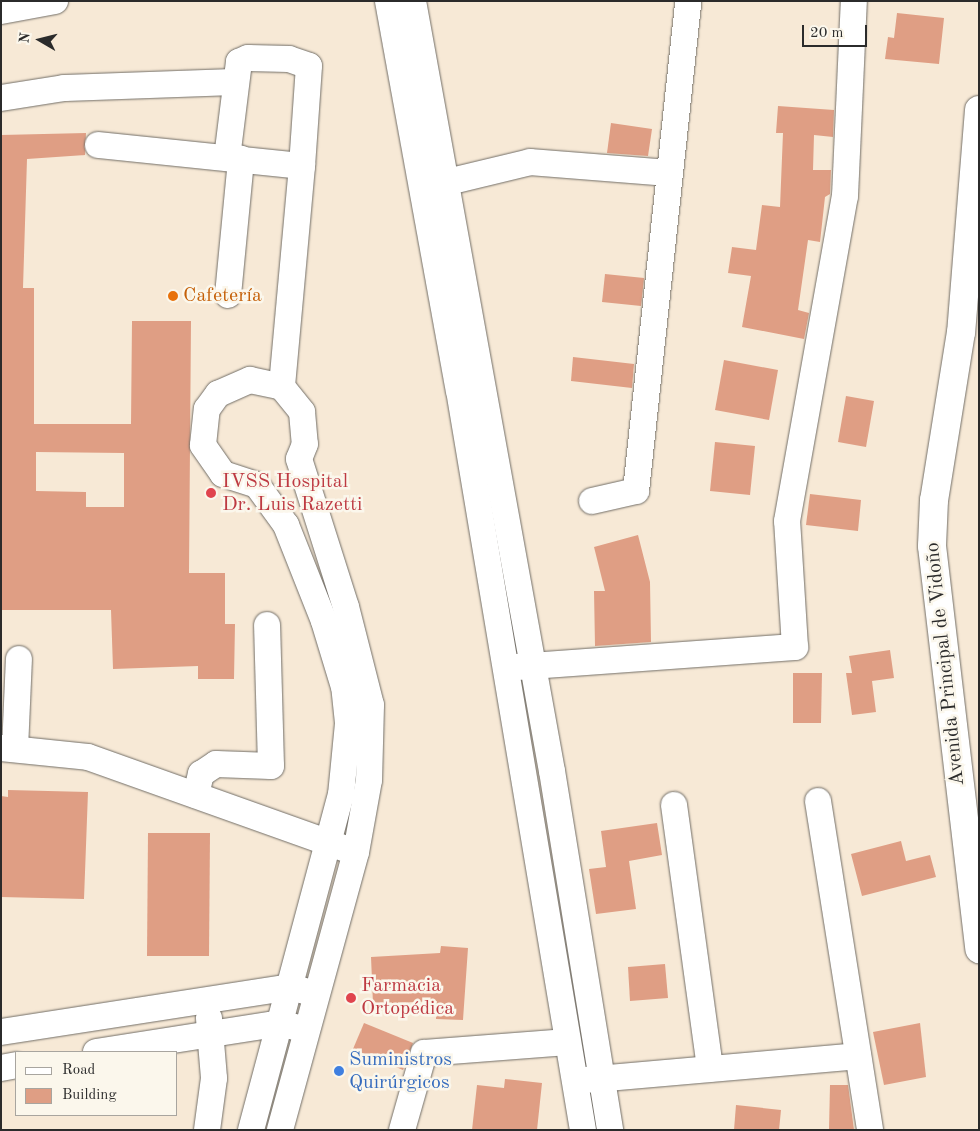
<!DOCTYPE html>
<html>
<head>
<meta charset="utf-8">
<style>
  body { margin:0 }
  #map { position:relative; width:980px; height:1131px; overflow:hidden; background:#f7e9d6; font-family:"Old Standard TT",serif }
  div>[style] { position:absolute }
  .building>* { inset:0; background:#df9e84 }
  .roads { filter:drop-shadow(0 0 1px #726e67) drop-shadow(0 0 1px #726e67) }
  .minor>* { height:26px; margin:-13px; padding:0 13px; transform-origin:13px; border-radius:13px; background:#fff }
  .major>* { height:28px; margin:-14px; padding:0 14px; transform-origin:14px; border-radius:14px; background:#fff }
  .dots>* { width:14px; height:14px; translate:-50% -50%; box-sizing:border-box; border:2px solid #fbf7ec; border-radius:50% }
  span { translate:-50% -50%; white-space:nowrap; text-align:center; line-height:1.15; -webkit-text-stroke:5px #fbf7ec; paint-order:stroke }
  .food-label { font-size:20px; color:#c56008 }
  .left { translate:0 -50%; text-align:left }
  .health-label { font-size:20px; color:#be3a42 }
  .street-label { font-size:20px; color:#2b2b2b }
  .shop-label { font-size:20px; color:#366cbe }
  .frame { position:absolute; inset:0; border:2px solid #2b2b2b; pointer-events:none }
  .legend { position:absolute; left:15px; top:1051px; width:162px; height:65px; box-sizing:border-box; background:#fbf7ec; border:1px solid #a8a59f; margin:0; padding:6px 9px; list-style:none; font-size:15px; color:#2b2b2b }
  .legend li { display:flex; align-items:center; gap:10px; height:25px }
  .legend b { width:25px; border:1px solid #a8a59f }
  .north { position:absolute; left:15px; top:15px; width:50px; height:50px; -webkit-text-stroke:4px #fbf7ec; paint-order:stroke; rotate:278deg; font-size:14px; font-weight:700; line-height:20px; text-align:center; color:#2b2b2b }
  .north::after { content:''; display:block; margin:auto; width:18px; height:22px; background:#2b2b2b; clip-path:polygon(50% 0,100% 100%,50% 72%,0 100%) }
  .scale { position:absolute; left:802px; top:25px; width:65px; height:22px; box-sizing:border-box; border:2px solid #2b2b2b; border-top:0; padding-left:6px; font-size:15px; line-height:18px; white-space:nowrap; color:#2b2b2b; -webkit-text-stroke:4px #fbf7ec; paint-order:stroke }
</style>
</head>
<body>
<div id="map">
  <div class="building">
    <i style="clip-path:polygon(897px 13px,944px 18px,939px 64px,885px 59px,888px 37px,894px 38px)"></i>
    <i style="clip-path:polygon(778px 106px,834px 110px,833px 137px,814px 135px,813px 170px,831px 170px,830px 194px,825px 197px,820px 242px,808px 240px,798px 310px,809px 313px,804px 339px,742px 327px,751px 276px,728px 273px,732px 247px,756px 250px,762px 205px,780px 207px,783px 133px,776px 133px)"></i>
    <i style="clip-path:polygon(611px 123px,652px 129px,648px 156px,607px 153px)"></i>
    <i style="clip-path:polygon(evenodd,86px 133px,85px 155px,27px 159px,23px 288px,34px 288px,34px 424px,131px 424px,132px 321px,191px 321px,189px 573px,225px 573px,225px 624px,235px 624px,234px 679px,198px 679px,198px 666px,113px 669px,111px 610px,1px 610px,1px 135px,86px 133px,36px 452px,124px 453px,124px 507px,86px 507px,86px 492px,36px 491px,36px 452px)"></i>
    <i style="clip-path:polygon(605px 274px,644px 278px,641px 306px,602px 302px)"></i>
    <i style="clip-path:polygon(573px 357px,634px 364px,632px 388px,571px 381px)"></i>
    <i style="clip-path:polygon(724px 360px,778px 370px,769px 420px,715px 410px)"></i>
    <i style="clip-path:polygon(846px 396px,874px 401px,866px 447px,838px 442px)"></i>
    <i style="clip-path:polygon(715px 442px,755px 446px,750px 495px,710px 491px)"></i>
    <i style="clip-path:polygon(810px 494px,861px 500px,858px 531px,806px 525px)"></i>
    <i style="clip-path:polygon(638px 535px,650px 582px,651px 642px,595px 646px,594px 591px,605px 591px,594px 547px)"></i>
    <i style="clip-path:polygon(890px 650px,894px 678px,872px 681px,876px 712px,852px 715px,846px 673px,852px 673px,849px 656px)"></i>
    <i style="clip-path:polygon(793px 673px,822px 673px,821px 723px,793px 723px)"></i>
    <i style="clip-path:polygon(8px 790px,88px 792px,84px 899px,1px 897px,1px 796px,8px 797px)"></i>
    <i style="clip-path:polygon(657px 823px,662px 855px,629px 861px,636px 909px,596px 914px,589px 869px,606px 867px,601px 831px)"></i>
    <i style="clip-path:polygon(148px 833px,210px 833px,209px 956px,147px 956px)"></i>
    <i style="clip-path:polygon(901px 841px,906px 861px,930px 855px,936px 877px,862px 896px,851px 854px)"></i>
    <i style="clip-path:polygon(441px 946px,468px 948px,463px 1020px,436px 1019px,437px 1001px,373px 1004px,371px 957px,440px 953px)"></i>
    <i style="clip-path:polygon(665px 964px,668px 998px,630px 1001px,628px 967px)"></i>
    <i style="clip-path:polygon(364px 1023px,413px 1043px,403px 1070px,353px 1049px)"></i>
    <i style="clip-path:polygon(920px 1023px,926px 1077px,884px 1085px,873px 1032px)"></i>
    <i style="clip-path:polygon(505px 1079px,542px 1083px,537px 1130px,472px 1130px,477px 1085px,504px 1088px)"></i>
    <i style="clip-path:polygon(830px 1085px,848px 1085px,854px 1130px,829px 1130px)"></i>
    <i style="clip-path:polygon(736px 1105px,781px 1110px,779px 1130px,734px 1130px)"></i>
  </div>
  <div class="roads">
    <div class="minor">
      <i style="left:388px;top:1px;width:395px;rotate:79.7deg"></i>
      <i style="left:459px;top:390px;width:750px;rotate:80.49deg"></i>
      <i style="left:413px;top:1px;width:782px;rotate:79.77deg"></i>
      <i style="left:552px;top:771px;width:364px;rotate:80.8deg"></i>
      <i style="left:1px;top:11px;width:55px;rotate:-10.5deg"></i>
      <i style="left:1px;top:98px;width:64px;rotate:-9deg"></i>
      <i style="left:64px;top:88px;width:171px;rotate:-2deg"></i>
      <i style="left:98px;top:145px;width:205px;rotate:5.9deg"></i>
      <i style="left:302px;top:166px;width:222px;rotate:95.2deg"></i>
      <i style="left:227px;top:158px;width:97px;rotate:-82.9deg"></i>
      <i style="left:239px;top:62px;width:10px;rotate:-24deg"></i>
      <i style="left:248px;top:58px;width:41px;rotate:1.4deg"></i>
      <i style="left:289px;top:59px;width:21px;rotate:19deg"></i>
      <i style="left:309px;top:66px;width:100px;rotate:94deg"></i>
      <i style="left:431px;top:186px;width:102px;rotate:-13.6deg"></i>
      <i style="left:530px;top:162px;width:139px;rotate:4.5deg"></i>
      <i style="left:228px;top:295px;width:137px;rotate:-84.5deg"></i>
      <i style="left:592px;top:501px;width:45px;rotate:-12.8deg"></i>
      <i style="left:636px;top:491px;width:493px;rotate:-83.9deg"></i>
      <i style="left:516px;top:667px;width:280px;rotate:-4.1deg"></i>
      <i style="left:795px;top:647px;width:126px;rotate:-93.6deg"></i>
      <i style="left:787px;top:521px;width:330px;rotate:-79.9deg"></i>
      <i style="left:845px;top:196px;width:195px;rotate:-87.4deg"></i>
      <i style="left:1px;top:748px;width:87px;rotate:5.9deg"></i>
      <i style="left:88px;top:757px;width:274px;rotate:19.6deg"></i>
      <i style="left:15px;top:749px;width:90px;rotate:-87.5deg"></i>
      <i style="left:196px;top:795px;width:22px;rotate:-77deg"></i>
      <i style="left:201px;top:774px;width:18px;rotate:-34deg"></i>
      <i style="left:216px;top:764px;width:55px;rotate:2.1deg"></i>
      <i style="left:271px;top:766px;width:141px;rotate:-91.6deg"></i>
      <i style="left:818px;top:801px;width:333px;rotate:81deg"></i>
      <i style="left:674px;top:805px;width:266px;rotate:82.2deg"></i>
      <i style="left:1px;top:1032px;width:293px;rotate:-8.8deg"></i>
      <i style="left:291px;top:987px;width:15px;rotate:16deg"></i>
      <i style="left:96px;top:1052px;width:187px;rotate:-8.9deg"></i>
      <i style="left:281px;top:1023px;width:15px;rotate:16deg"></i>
      <i style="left:1px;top:1068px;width:15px;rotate:-11deg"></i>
      <i style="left:585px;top:1080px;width:274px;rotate:-5deg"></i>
      <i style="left:207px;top:1130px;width:52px;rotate:-82.3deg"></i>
      <i style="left:214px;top:1078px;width:60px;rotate:-94.8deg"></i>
      <i style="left:251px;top:1130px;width:347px;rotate:-75deg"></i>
      <i style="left:341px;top:795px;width:72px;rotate:-84.4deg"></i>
      <i style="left:348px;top:723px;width:36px;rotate:-96deg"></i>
      <i style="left:344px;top:687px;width:69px;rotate:-106.9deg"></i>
      <i style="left:324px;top:621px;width:103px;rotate:-111.6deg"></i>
      <i style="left:286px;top:525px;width:49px;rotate:-125.9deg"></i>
      <i style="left:257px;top:485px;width:36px;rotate:-162deg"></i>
      <i style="left:223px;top:474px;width:35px;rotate:-125deg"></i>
      <i style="left:203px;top:445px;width:36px;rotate:-84deg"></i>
      <i style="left:207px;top:409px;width:19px;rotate:-54deg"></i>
      <i style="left:218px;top:394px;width:35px;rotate:-24deg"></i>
      <i style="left:250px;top:380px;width:33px;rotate:12deg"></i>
      <i style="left:282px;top:387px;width:32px;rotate:51deg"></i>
      <i style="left:302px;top:412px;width:32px;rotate:85deg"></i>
      <i style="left:305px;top:444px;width:16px;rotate:112deg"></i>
      <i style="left:299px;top:459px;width:155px;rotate:72.4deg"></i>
      <i style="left:346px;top:607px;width:101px;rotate:75.7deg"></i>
      <i style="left:371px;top:705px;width:75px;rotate:91.5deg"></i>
      <i style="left:369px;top:780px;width:73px;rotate:100.2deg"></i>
      <i style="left:356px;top:852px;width:288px;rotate:105.3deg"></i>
      <i style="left:402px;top:1130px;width:80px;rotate:-74.1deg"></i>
      <i style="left:424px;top:1053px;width:144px;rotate:-4.4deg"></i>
    </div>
    <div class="major">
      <i style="left:979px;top:110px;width:223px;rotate:94.6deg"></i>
      <i style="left:961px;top:332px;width:170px;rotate:99.1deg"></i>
      <i style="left:934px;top:500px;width:46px;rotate:92.5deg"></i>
      <i style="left:932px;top:546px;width:406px;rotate:83.3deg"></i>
    </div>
  </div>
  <div class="dots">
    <i style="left:173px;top:296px;background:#e8710a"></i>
    <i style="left:211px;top:493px;background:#e0444e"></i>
    <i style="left:351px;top:998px;background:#e0444e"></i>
    <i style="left:339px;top:1071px;background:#3f7fe0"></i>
  </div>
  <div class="food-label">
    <span class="left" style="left:183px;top:296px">Cafetería</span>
  </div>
  <div class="health-label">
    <span class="left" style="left:222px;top:494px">IVSS Hospital<br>Dr. Luis Razetti</span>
    <span class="left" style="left:361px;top:998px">Farmacia<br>Ortopédica</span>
  </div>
  <div class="street-label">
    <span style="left:946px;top:664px;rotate:-96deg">Avenida Principal de Vidoño</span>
  </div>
  <div class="shop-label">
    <span class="left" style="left:349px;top:1072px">Suministros<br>Quirúrgicos</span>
  </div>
  <div class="frame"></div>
  <ul class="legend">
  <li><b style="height:6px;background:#fff"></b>Road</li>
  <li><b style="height:14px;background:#df9e84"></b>Building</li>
  </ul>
  <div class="north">N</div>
  <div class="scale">20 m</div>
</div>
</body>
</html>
